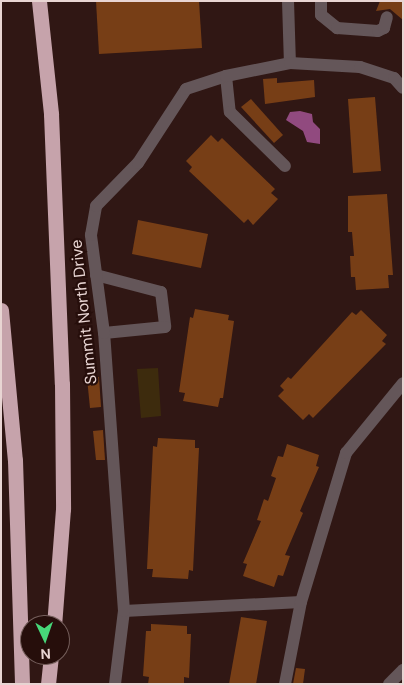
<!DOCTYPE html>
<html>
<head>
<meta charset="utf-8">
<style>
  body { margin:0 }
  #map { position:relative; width:404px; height:685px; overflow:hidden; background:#301714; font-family:"DM Sans",sans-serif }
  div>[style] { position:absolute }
  .green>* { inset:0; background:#3d2b0d }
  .water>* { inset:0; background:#914a7f }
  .building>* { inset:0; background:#773e16 }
  .minor>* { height:12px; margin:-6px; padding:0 6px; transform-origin:6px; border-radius:6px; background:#645659 }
  .highway>* { height:15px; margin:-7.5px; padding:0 7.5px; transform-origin:7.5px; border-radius:7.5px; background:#c6a3ab }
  span { translate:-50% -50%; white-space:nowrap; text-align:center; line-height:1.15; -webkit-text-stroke:4.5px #260e0b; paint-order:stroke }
  .street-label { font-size:16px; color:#e8d5d3 }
  .frame { position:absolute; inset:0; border:2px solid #e8d5d3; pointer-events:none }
  .north { position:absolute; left:20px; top:615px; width:50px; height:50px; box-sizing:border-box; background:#260e0b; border:1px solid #745e5b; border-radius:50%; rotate:177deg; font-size:14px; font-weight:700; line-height:20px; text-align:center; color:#e8d5d3 }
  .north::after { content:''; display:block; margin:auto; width:18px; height:22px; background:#47d779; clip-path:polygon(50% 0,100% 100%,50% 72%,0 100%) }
</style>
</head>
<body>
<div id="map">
  <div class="green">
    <i style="clip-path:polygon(158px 368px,161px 416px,141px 418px,137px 369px)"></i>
  </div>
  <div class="water">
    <i style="clip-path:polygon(300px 111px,312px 114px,313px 122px,320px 129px,320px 144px,307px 142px,303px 131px,286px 120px,290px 112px)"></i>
  </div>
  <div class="building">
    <i style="clip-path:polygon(96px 1px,199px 1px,202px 48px,99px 54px)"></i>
    <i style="clip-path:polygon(380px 1px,403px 1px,403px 20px,390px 9px,376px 11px)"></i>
    <i style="clip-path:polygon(277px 78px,277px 83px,314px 80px,315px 97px,265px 104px,263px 79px)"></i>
    <i style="clip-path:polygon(375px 97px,381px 171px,353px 173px,348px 99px)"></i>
    <i style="clip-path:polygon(251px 99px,283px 135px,274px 143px,241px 107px)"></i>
    <i style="clip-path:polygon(211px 135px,218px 142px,222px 138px,275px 189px,271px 193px,278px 199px,253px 225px,248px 219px,244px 223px,189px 171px,192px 167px,186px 161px)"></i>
    <i style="clip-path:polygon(387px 194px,393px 275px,388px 275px,389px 288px,356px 290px,355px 277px,351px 277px,350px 256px,354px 256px,352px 232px,348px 232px,348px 196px)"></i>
    <i style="clip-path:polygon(138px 220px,208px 234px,201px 268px,132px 254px)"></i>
    <i style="clip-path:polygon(195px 309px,229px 315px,228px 320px,234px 321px,223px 398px,220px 398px,218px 407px,183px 401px,185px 393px,179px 392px,190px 317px,193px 318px)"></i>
    <i style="clip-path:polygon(361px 310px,387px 335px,382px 341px,386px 344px,313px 418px,309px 414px,303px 420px,278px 396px,284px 390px,280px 386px,288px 377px,291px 379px,352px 312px,356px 315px)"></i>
    <i style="clip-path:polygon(99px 377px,101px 407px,90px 408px,87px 378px)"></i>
    <i style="clip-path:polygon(103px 430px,105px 460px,96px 460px,93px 431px)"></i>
    <i style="clip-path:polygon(158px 438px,195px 440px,195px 448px,199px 448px,193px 571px,189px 570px,188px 579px,152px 577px,153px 569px,147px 569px,153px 446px,157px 447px)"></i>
    <i style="clip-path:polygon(287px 444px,319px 455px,316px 466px,319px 467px,300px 511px,303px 513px,285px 555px,290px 556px,283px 576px,278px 575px,274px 587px,243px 576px,247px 564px,243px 563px,261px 521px,257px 520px,264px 499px,268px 501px,276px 478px,271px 476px,278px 456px,283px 457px)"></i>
    <i style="clip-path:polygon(241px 617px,267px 621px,256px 684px,229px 684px)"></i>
    <i style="clip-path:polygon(151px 624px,187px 626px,187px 634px,191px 634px,189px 678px,184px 677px,184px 684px,148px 684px,149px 677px,143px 676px,146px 631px,151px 631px)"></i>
    <i style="clip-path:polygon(296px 668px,305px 669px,303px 684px,293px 684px)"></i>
  </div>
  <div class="minor">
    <i style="left:288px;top:1px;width:62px;rotate:88.2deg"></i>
    <i style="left:321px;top:1px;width:14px;rotate:90deg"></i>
    <i style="left:321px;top:15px;width:21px;rotate:39deg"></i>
    <i style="left:337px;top:28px;width:41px;rotate:4.2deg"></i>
    <i style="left:378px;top:31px;width:7px;rotate:-27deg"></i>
    <i style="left:384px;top:28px;width:11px;rotate:-75deg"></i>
    <i style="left:226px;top:76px;width:36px;rotate:84deg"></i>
    <i style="left:230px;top:112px;width:77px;rotate:44.5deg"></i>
    <i style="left:96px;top:275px;width:67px;rotate:14.7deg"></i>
    <i style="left:161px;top:292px;width:35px;rotate:83deg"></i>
    <i style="left:165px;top:327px;width:61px;rotate:174.4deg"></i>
    <i style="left:124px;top:611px;width:177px;rotate:-2.9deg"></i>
    <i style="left:115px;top:684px;width:74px;rotate:-83deg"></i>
    <i style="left:124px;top:611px;width:279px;rotate:-94.1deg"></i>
    <i style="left:104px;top:333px;width:99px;rotate:-97.6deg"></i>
    <i style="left:91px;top:235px;width:29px;rotate:-80deg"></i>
    <i style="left:96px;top:206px;width:60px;rotate:-45.7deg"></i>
    <i style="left:138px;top:163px;width:88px;rotate:-57deg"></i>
    <i style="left:186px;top:89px;width:42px;rotate:-18deg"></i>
    <i style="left:226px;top:76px;width:65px;rotate:-11.5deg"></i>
    <i style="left:290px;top:63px;width:70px;rotate:3.3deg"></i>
    <i style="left:360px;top:67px;width:36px;rotate:18deg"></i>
    <i style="left:394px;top:78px;width:13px;rotate:48deg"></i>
    <i style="left:285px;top:684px;width:84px;rotate:-79deg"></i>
    <i style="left:301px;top:602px;width:156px;rotate:-73.2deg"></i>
    <i style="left:346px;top:453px;width:90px;rotate:-50.8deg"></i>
    <i style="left:389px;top:684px;width:20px;rotate:-45deg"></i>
  </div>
  <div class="highway">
    <i style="left:39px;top:1px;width:114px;rotate:83.9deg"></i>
    <i style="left:51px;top:114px;width:270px;rotate:87.7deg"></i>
    <i style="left:62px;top:384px;width:125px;rotate:89.5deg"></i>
    <i style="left:63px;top:509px;width:116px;rotate:94.4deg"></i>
    <i style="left:1px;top:310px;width:151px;rotate:84.7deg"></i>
    <i style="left:15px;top:460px;width:224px;rotate:88.2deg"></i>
    <i style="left:48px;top:684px;width:29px;rotate:-84deg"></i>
  </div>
  <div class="street-label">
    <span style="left:84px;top:312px;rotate:-96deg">Summit North Drive</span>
  </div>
  <div class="frame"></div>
  <div class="north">N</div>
</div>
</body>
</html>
